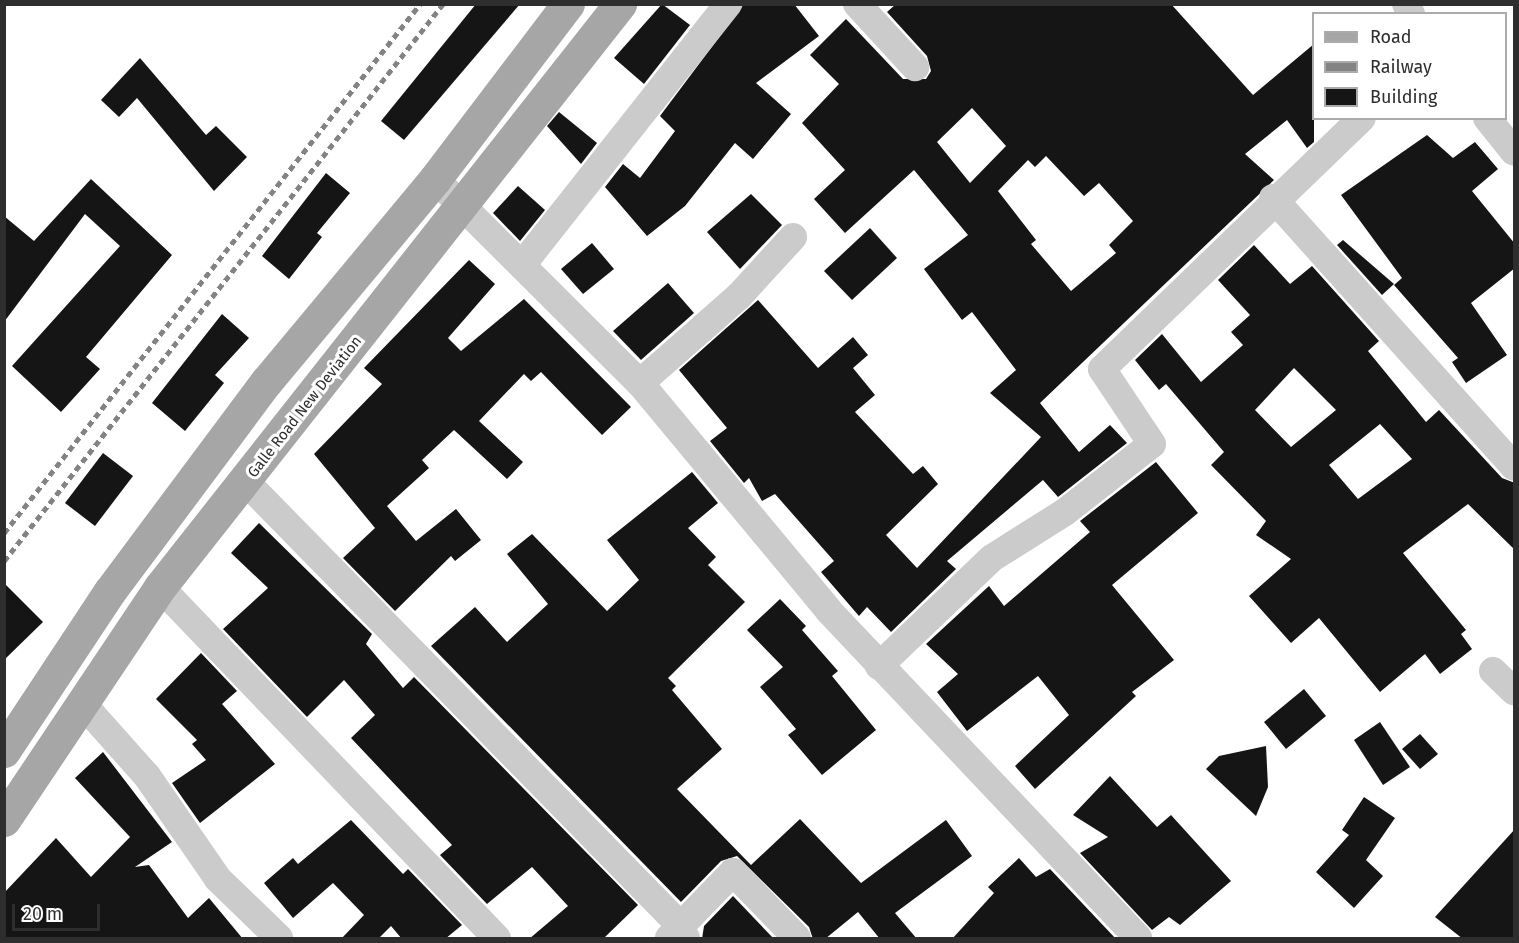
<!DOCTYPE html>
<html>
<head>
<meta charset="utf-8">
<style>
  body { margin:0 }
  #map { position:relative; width:1519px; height:943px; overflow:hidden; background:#fff; font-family:"Fira Sans",sans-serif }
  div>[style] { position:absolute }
  .building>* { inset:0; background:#151515 }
  .minor>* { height:28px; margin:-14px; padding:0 14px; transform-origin:14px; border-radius:14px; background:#cbcbcb }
  .primary>* { height:33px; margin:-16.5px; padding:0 16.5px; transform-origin:16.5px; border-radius:16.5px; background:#a6a6a6 }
  .rail>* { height:4.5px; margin-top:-2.25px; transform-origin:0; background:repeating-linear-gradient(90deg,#838383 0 6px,transparent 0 10.5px) }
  span { translate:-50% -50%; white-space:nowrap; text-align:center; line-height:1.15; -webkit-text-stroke:6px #fff; paint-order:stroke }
  .street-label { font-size:15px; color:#2e2e2e }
  .frame { position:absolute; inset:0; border:6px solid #2e2e2e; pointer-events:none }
  .legend { position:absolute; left:1312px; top:12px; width:195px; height:108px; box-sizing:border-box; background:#fff; border:2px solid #ababab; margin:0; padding:8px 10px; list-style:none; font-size:18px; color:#2e2e2e }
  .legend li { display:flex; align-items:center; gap:12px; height:30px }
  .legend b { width:30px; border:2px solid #ababab }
  .scale { position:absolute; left:12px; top:904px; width:88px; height:27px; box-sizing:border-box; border:3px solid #2e2e2e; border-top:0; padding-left:8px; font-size:18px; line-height:21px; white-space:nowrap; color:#2e2e2e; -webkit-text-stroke:4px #fff; paint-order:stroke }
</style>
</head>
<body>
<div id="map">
  <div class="building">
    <i style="clip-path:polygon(476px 4px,520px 4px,404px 140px,381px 121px)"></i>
    <i style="clip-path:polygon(662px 4px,690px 25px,644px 84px,614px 58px)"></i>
    <i style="clip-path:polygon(744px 4px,794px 4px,819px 36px,756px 83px,791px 114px,753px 159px,735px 143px,685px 206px,647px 236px,605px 187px,623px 164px,640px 178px,675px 131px,660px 116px)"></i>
    <i style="clip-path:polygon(evenodd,896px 4px,1171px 4px,1253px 95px,1314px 44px,1314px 142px,1307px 148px,1287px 120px,1245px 154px,1274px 180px,1040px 403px,1079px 452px,1110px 425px,1127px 443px,1058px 497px,1043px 480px,947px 561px,956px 569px,891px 632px,867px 607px,859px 616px,821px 572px,834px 561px,775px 494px,762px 501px,749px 478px,744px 483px,710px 441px,727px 428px,679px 370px,758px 300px,818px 368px,853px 337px,868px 355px,853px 368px,875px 395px,855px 412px,913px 474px,923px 466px,938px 484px,886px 535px,917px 568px,1041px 437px,990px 393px,1016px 370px,972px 312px,962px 320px,924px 269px,968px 235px,914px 170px,845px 233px,814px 199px,845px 170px,802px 123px,839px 84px,810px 55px,846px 19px,903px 79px,926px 79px,931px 71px,927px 56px,887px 12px,896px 4px,972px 108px,1006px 146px,970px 183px,937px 142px,972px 108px,896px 4px,1046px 156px,1084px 196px,1099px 183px,1133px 221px,1109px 245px,1116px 253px,1071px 291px,1031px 244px,1036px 240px,998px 191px,1028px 160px,1035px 167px,1046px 156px)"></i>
    <i style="clip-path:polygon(140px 58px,206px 135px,216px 126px,247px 157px,214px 191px,137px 98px,119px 117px,101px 100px)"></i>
    <i style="clip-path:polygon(559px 112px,597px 143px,581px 164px,547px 126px)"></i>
    <i style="clip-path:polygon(1427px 135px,1453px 158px,1475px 142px,1498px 169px,1472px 191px,1515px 244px,1515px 268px,1471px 303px,1507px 355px,1466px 383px,1452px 362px,1458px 358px,1394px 285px,1402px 278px,1341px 195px)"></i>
    <i style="clip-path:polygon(326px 173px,350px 193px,317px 233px,322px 237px,289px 279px,262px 256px)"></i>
    <i style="clip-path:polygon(91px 179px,172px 255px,86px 357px,100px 369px,61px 412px,12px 366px,120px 246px,85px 214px,4px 322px,4px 216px,34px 241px)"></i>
    <i style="clip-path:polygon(518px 186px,545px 210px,520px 241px,493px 213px)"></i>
    <i style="clip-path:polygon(751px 194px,782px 225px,740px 269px,707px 232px)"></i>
    <i style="clip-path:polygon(870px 228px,897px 258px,852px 300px,824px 271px)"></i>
    <i style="clip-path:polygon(1343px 240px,1394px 284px,1382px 295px,1337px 245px)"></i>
    <i style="clip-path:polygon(592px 243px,614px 269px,583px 294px,561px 269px)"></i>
    <i style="clip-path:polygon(evenodd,1254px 245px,1290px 284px,1312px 266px,1379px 341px,1368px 351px,1426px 422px,1439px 410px,1502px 478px,1515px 483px,1515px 550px,1468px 504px,1403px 553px,1466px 630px,1461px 634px,1472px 649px,1440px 674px,1425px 654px,1380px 692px,1319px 618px,1291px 643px,1249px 596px,1291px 559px,1256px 535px,1266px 521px,1211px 465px,1224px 452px,1166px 384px,1159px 390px,1135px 360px,1162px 334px,1201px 382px,1243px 345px,1231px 332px,1250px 315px,1218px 280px,1254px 245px,1294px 368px,1336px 410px,1291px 447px,1255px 410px,1294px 368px,1254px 245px,1380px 424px,1412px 459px,1358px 499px,1329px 465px,1380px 424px)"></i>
    <i style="clip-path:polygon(469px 260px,495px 284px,448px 338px,461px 351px,524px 299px,631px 407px,602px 435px,541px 372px,531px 381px,524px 374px,479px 421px,523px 462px,507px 479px,454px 430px,422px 460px,429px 468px,387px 506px,416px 541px,456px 509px,481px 540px,455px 561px,451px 556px,395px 611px,343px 558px,375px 528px,314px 454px,382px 384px,364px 368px)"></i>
    <i style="clip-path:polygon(668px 283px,694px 313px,641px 360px,613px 331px)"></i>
    <i style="clip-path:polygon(222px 314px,249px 338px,215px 375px,224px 383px,185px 431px,152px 403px)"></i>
    <i style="clip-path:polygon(103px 453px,133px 476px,95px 526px,65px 503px)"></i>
    <i style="clip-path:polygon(1156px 462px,1198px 513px,1112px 585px,1174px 660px,1132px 692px,1136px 696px,1035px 789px,1015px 766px,1069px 715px,1038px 676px,967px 731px,937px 692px,958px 674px,926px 644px,989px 586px,1004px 606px,1090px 532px,1080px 521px)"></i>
    <i style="clip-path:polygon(692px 472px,718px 503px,688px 528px,716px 557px,708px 565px,745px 602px,668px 678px,676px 686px,672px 690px,722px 749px,677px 789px,751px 865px,800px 819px,861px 883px,946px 820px,972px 856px,895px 913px,917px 939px,880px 939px,858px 912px,825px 939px,813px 939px,809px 927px,737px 856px,721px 861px,681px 902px,431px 646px,475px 607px,507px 642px,548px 604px,507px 554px,532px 534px,607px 611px,639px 580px,607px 540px)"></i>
    <i style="clip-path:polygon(259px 523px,372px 634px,366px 644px,403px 688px,414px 677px,638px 905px,603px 939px,529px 939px,568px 906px,532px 867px,487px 904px,440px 855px,452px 845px,351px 738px,375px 715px,344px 680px,307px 717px,223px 629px,268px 588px,231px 553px)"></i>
    <i style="clip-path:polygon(4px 583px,43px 622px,4px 660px)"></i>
    <i style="clip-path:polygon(780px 599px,806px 626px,802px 630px,838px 671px,832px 676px,876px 730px,822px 775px,788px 735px,796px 729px,760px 687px,783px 667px,747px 630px)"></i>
    <i style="clip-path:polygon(201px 653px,237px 691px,222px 704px,275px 764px,200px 823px,172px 783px,206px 760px,192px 744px,197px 740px,156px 699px)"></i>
    <i style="clip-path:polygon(1304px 689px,1326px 716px,1286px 749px,1264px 722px)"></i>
    <i style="clip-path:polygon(1380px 722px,1410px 767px,1383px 785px,1354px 740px)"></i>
    <i style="clip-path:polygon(1420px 734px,1438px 754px,1420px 769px,1402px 749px)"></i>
    <i style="clip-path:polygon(1266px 746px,1268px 787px,1256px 816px,1206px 769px,1219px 756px)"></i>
    <i style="clip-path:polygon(103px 752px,172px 842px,135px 867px,149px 865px,188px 918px,209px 898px,243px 939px,4px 939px,4px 893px,56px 838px,91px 877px,130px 837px,75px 778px)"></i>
    <i style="clip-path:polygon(1110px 776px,1157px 827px,1171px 815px,1231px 881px,1180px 925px,1169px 917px,1152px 930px,1080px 853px,1108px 837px,1073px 815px)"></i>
    <i style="clip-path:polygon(1364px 797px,1395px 818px,1366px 860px,1383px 876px,1354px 908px,1316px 872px,1349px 835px,1342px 830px)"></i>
    <i style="clip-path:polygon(351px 820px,403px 874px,408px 869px,462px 925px,445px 939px,402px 939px,391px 926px,378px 939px,341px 939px,364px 915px,333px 883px,293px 918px,264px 883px,293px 858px,298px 864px)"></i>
    <i style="clip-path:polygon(1515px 829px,1515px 939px,1463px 939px,1435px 917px)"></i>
    <i style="clip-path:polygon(1019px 858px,1036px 877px,1050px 869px,1116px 939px,952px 939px,994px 893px,988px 887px)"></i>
    <i style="clip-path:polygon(733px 896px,774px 939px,702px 939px,704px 926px)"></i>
  </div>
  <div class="minor">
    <i style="left:857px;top:4px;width:86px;rotate:47.4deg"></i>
    <i style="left:1406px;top:4px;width:11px;rotate:63deg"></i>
    <i style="left:1487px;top:118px;width:43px;rotate:51.5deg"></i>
    <i style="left:435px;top:179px;width:289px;rotate:44.9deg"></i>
    <i style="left:640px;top:383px;width:296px;rotate:50.3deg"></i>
    <i style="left:829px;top:611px;width:450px;rotate:46.6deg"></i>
    <i style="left:1273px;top:198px;width:361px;rotate:48.1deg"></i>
    <i style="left:522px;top:265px;width:333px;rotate:-51.7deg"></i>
    <i style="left:640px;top:383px;width:132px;rotate:-41.3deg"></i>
    <i style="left:739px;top:296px;width:80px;rotate:-47.5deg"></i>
    <i style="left:247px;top:483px;width:609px;rotate:45.6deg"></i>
    <i style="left:673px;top:918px;width:24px;rotate:57deg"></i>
    <i style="left:160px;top:587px;width:487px;rotate:46.2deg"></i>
    <i style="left:879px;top:666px;width:156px;rotate:-43.7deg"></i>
    <i style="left:992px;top:558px;width:86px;rotate:-32.2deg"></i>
    <i style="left:1065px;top:512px;width:110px;rotate:-38deg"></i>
    <i style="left:1152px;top:444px;width:90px;rotate:-123.7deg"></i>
    <i style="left:1102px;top:369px;width:361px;rotate:-44deg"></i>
    <i style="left:1493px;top:671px;width:29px;rotate:44deg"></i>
    <i style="left:81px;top:702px;width:99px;rotate:48.3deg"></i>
    <i style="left:147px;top:776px;width:125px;rotate:55.4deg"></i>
    <i style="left:218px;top:879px;width:85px;rotate:44deg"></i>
    <i style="left:669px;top:938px;width:92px;rotate:-45.9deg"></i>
    <i style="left:733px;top:872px;width:92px;rotate:45.9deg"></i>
  </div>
  <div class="primary">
    <i style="left:4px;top:751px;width:192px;rotate:-56.5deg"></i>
    <i style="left:110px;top:591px;width:261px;rotate:-53.3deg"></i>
    <i style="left:266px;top:382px;width:264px;rotate:-50.2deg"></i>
    <i style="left:435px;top:179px;width:220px;rotate:-52.8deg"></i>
    <i style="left:4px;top:820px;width:280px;rotate:-56.2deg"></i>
    <i style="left:160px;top:587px;width:743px;rotate:-51.73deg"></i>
  </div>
  <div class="rail">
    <i style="left:4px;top:533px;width:673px;rotate:-51.82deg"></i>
    <i style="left:4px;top:561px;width:709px;rotate:-51.76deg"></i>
  </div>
  <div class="street-label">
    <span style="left:305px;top:407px;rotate:-52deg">Galle Road New Deviation</span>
  </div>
  <div class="frame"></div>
  <ul class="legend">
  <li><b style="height:8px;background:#a6a6a6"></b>Road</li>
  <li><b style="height:8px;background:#838383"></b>Railway</li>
  <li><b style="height:16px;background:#151515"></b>Building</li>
  </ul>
  <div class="scale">20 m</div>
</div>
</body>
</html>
